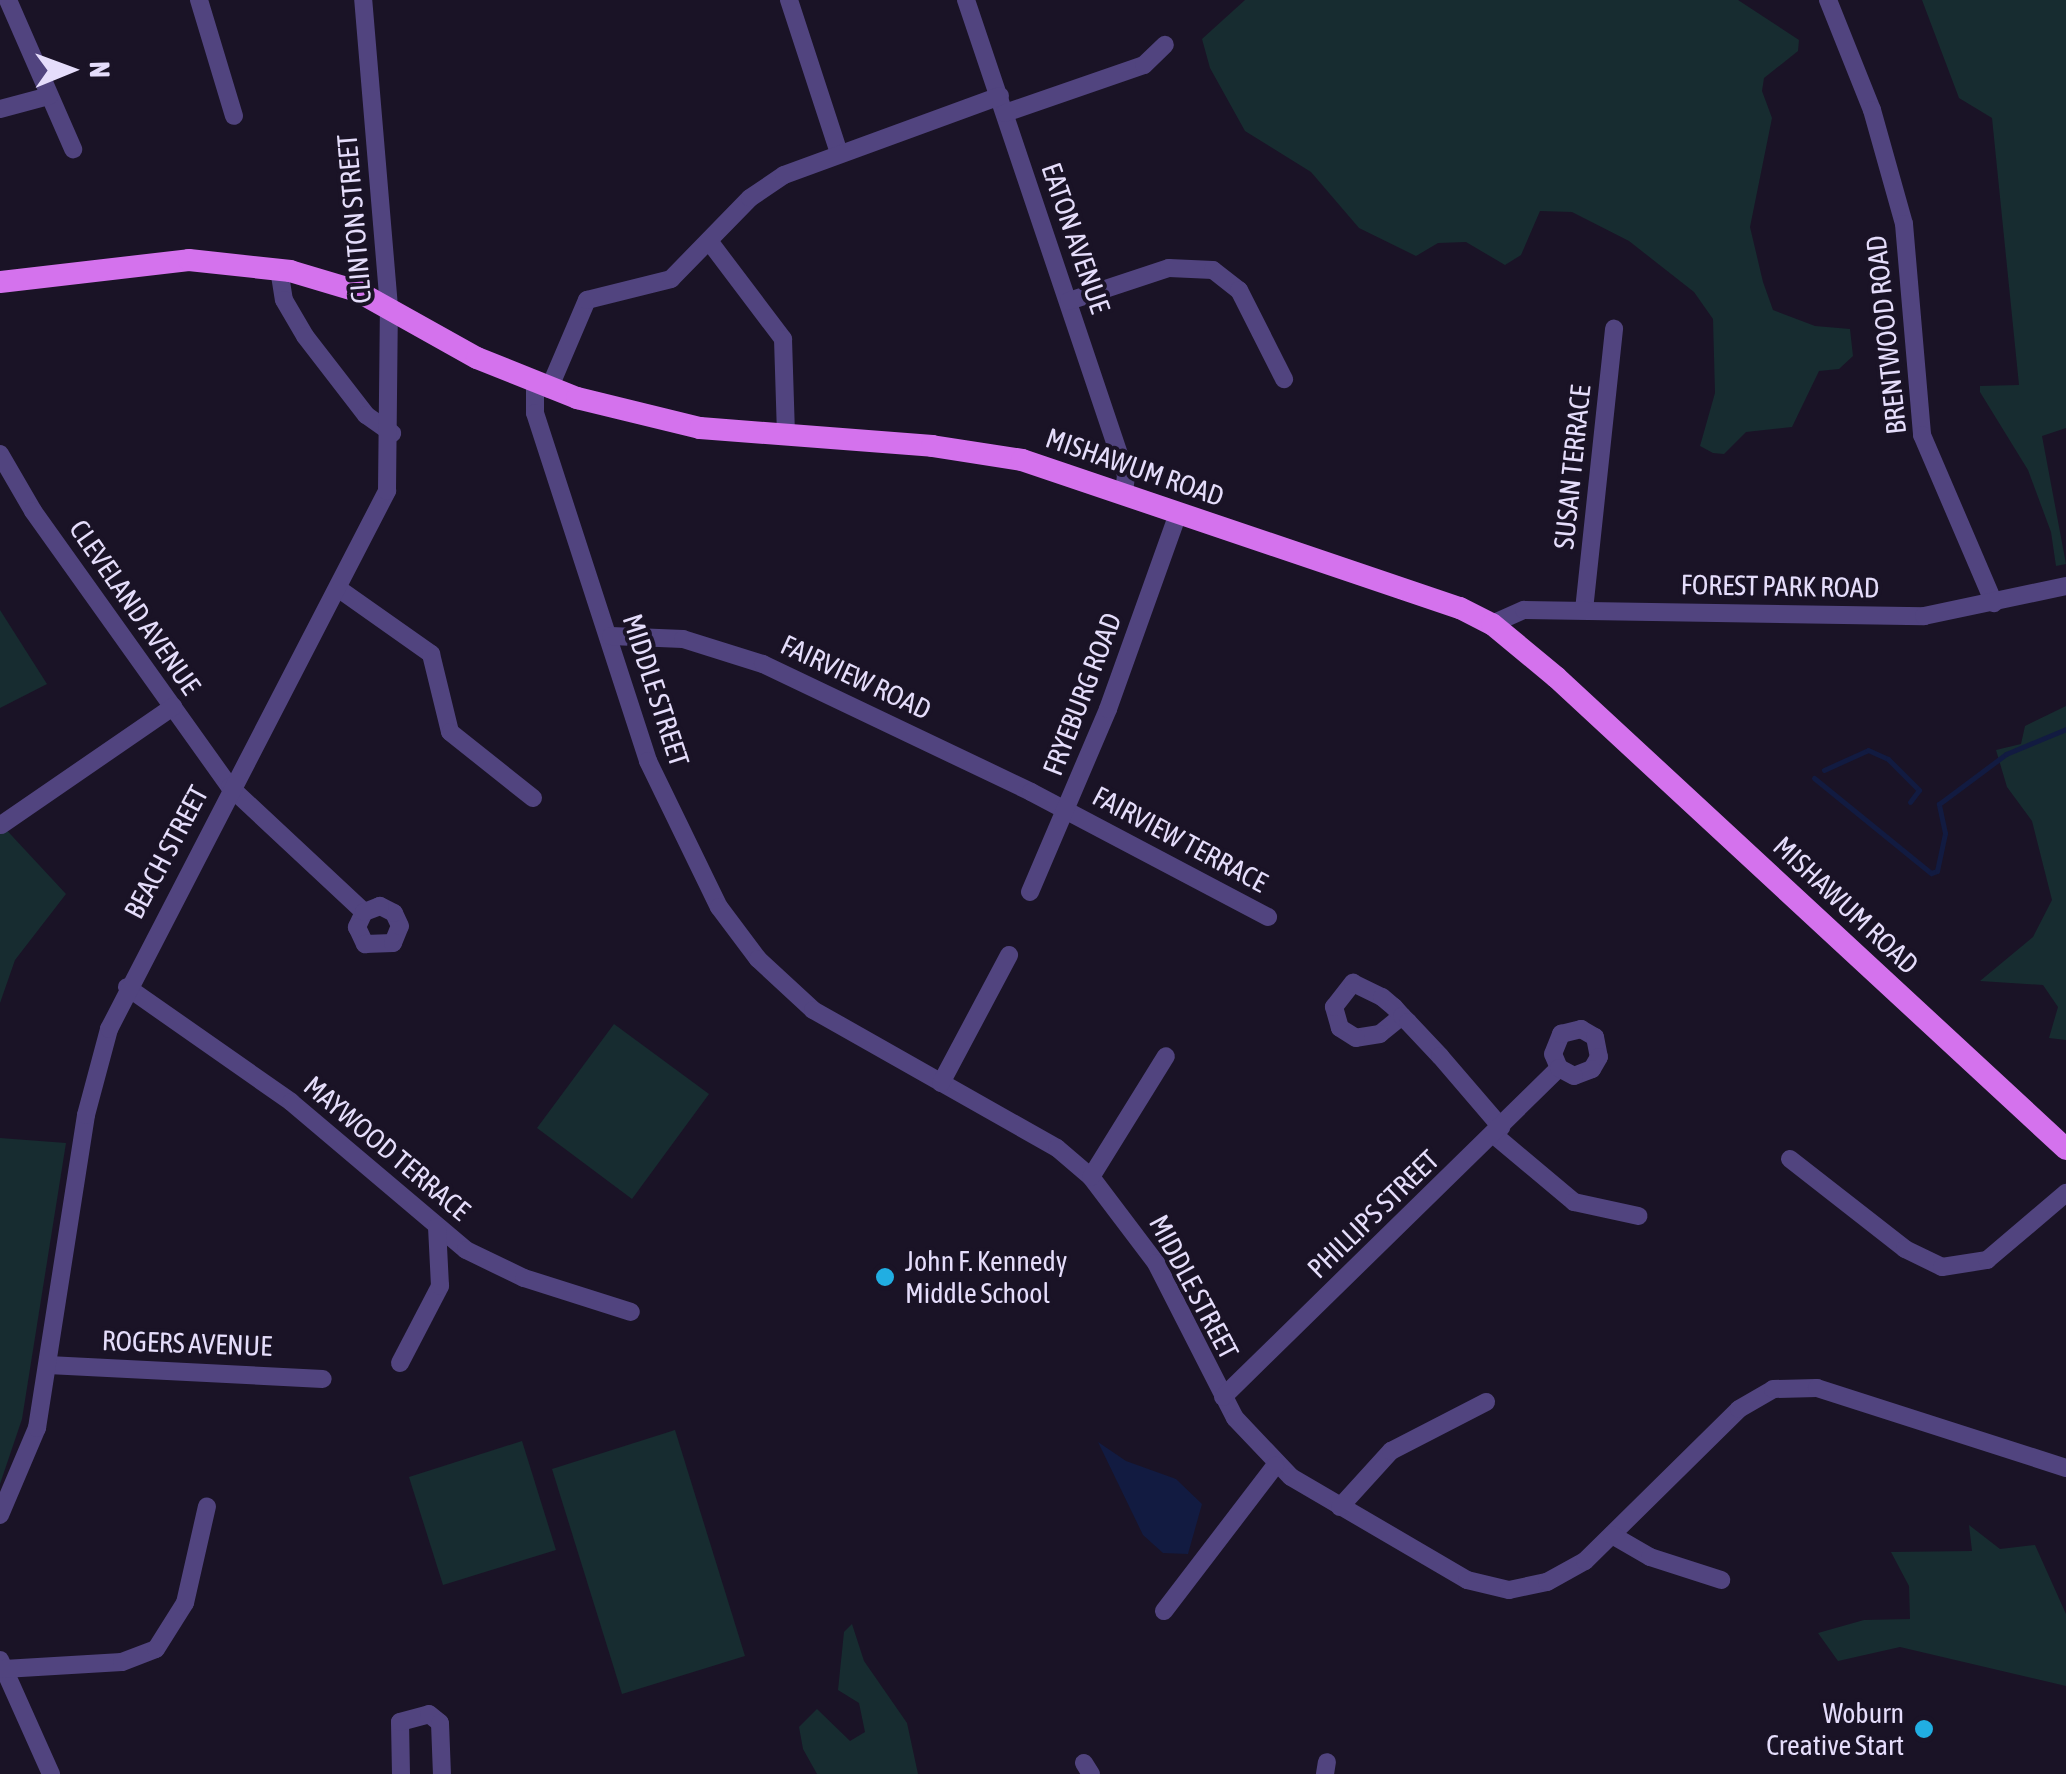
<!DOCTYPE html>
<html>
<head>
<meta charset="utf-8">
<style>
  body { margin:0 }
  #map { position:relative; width:2066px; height:1774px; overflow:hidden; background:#1a1326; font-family:"Asap Condensed",sans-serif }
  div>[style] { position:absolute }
  .green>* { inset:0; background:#172c30 }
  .water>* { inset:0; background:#121b41 }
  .stream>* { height:5px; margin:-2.5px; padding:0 2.5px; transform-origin:2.5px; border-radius:2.5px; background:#121b41 }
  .minor>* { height:18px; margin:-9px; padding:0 9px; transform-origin:9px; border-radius:9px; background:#51447f }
  .major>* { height:22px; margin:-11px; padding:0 11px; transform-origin:11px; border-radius:11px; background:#d472ed }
  .dots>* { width:28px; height:28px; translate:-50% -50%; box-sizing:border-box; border:5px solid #1a1326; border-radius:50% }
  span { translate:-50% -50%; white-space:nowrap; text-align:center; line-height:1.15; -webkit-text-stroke:8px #1a1326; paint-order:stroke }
  .street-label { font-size:28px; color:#e5ddfb }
  .poi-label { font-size:28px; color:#e5ddfb }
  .left { translate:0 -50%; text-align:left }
  .right { translate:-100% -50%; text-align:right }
  .north { position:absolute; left:20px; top:20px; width:100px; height:100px; -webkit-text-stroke:8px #1a1326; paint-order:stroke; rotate:89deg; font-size:28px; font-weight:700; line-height:40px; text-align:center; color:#e5ddfb }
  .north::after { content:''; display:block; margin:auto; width:35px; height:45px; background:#e5ddfb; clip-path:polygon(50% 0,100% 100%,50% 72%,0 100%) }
</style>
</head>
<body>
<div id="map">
  <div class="green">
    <i style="clip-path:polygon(1245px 0,1738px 0,1799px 40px,1798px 51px,1764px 78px,1762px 91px,1772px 118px,1750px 227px,1763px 282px,1773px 310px,1815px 326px,1850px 329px,1853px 356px,1839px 369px,1819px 371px,1792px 427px,1746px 432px,1724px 454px,1713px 453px,1700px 446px,1715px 393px,1713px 319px,1694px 292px,1629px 241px,1572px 212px,1540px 211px,1521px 255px,1505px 265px,1466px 242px,1438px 243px,1416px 256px,1359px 228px,1311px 172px,1245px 131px,1210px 68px,1202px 39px)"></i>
    <i style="clip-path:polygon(1922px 0,2066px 0,2066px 428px,2042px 436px,2066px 564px,2056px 566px,2051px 532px,2028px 470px,1980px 392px,1980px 386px,2019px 385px,1992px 118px,1959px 98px)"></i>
    <i style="clip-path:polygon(0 610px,47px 684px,0 708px)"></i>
    <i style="clip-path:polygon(2066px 706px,2066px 1040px,2049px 1038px,2058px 1007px,2043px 985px,1980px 981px,2033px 937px,2052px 900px,2032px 821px,2007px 787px,1996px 750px,2021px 744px,2025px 726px)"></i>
    <i style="clip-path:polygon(0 823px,66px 894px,15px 960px,0 1003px)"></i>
    <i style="clip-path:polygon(614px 1024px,709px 1094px,632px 1199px,537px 1128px)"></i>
    <i style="clip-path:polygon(0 1138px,66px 1143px,22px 1419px,0 1484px)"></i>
    <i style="clip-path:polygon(675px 1430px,745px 1656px,622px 1694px,552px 1469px)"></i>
    <i style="clip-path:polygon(522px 1441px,556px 1550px,443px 1585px,409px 1477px)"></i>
    <i style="clip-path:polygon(1969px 1525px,2000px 1549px,2035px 1545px,2066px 1614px,2066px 1686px,1900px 1647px,1838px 1661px,1818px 1633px,1864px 1620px,1910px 1619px,1909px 1586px,1891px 1552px,1972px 1551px)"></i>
    <i style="clip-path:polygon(852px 1624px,864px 1661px,907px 1723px,918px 1774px,817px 1774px,803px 1749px,799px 1727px,817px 1709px,850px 1741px,865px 1732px,859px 1703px,838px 1690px,844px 1632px)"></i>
  </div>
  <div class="water">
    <i style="clip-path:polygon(1098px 1442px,1126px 1461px,1176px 1479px,1202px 1504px,1188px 1554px,1163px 1553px,1143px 1535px)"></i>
  </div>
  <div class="stream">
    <i style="left:1824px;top:770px;width:48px;rotate:-24.4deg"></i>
    <i style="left:1868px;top:750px;width:22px;rotate:24deg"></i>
    <i style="left:1888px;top:759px;width:44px;rotate:45deg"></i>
    <i style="left:1919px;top:790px;width:15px;rotate:127deg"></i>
    <i style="left:1814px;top:778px;width:151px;rotate:39.1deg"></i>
    <i style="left:1931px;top:873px;width:6px;rotate:-18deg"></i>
    <i style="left:1937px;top:871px;width:39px;rotate:-78deg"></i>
    <i style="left:1945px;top:833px;width:30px;rotate:-102deg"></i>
    <i style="left:1939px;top:804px;width:84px;rotate:-36.7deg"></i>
    <i style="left:2006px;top:754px;width:65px;rotate:-22.6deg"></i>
  </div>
  <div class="minor">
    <i style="left:8px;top:0;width:163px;rotate:66.4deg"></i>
    <i style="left:199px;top:0;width:121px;rotate:73.2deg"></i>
    <i style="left:789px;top:0;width:161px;rotate:71.9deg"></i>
    <i style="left:966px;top:0;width:501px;rotate:71.38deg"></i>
    <i style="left:1126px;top:475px;width:19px;rotate:96deg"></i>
    <i style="left:1828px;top:0;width:118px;rotate:68.2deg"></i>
    <i style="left:1872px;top:110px;width:118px;rotate:74.3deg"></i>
    <i style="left:1904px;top:224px;width:212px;rotate:85.1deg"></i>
    <i style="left:1922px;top:435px;width:183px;rotate:66.8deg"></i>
    <i style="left:0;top:109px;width:51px;rotate:-14.9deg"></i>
    <i style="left:1005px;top:113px;width:147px;rotate:-19.1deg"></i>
    <i style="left:1144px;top:65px;width:29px;rotate:-44deg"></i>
    <i style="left:709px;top:241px;width:123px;rotate:52.9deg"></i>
    <i style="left:783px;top:339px;width:97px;rotate:88.2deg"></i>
    <i style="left:279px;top:269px;width:31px;rotate:81deg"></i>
    <i style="left:284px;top:300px;width:42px;rotate:59.7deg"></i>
    <i style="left:305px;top:336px;width:100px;rotate:52.3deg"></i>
    <i style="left:366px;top:415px;width:32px;rotate:35deg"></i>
    <i style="left:1069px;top:301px;width:105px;rotate:-18.3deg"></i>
    <i style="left:1169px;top:268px;width:44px;rotate:2.6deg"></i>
    <i style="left:1213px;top:270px;width:33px;rotate:38deg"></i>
    <i style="left:1239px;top:290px;width:100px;rotate:63.2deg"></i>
    <i style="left:535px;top:384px;width:29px;rotate:90deg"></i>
    <i style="left:535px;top:413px;width:366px;rotate:72deg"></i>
    <i style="left:648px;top:761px;width:162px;rotate:64.1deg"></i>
    <i style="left:719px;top:907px;width:65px;rotate:53.1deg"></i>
    <i style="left:758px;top:959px;width:75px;rotate:42.8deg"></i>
    <i style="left:813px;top:1010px;width:280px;rotate:29.5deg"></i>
    <i style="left:1057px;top:1148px;width:45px;rotate:40.5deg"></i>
    <i style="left:1091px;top:1177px;width:108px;rotate:52.9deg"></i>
    <i style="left:1156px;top:1263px;width:174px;rotate:63deg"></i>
    <i style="left:1235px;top:1418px;width:81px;rotate:46.5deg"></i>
    <i style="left:1291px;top:1477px;width:204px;rotate:30.3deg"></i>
    <i style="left:1467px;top:1580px;width:43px;rotate:13.4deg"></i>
    <i style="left:1509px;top:1590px;width:39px;rotate:-12deg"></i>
    <i style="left:1547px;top:1582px;width:43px;rotate:-28.9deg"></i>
    <i style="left:1585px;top:1561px;width:216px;rotate:-44.6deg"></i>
    <i style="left:1739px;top:1409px;width:39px;rotate:-30deg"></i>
    <i style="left:1773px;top:1389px;width:44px;rotate:-1.3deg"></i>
    <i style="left:1817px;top:1388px;width:262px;rotate:17.8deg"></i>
    <i style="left:549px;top:389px;width:97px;rotate:-66.9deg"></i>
    <i style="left:587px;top:300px;width:87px;rotate:-14deg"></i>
    <i style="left:671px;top:279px;width:113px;rotate:-45.7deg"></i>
    <i style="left:750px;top:198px;width:41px;rotate:-34.1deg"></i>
    <i style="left:784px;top:175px;width:230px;rotate:-20.1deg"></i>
    <i style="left:0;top:454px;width:66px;rotate:59.9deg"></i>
    <i style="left:33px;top:511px;width:339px;rotate:54.5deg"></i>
    <i style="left:230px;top:787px;width:183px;rotate:43deg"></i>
    <i style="left:364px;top:912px;width:17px;rotate:115deg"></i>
    <i style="left:357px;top:927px;width:19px;rotate:65deg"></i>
    <i style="left:365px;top:944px;width:28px;rotate:-2deg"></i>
    <i style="left:393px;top:943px;width:18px;rotate:-68deg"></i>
    <i style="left:400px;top:926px;width:14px;rotate:-115deg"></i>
    <i style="left:394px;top:913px;width:16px;rotate:-153deg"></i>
    <i style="left:380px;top:906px;width:17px;rotate:159deg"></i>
    <i style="left:339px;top:589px;width:113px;rotate:35.2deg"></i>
    <i style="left:431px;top:654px;width:80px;rotate:76.3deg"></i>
    <i style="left:450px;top:732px;width:106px;rotate:38.5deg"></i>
    <i style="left:1584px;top:610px;width:283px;rotate:-83.9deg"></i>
    <i style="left:1492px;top:624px;width:35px;rotate:-24deg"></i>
    <i style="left:1524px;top:610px;width:400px;rotate:0.9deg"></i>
    <i style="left:1924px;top:616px;width:145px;rotate:-11.9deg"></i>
    <i style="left:611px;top:636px;width:72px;rotate:2.4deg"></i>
    <i style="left:683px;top:639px;width:84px;rotate:17.4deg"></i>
    <i style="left:763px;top:664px;width:297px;rotate:25.5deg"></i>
    <i style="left:1031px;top:792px;width:268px;rotate:27.8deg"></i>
    <i style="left:1px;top:825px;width:209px;rotate:-34.5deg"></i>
    <i style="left:1030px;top:892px;width:199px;rotate:-66.9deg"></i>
    <i style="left:1108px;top:709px;width:208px;rotate:-70.3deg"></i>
    <i style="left:127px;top:987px;width:200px;rotate:35deg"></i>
    <i style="left:291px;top:1102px;width:229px;rotate:40.2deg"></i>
    <i style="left:466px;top:1250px;width:64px;rotate:25.8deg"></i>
    <i style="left:524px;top:1278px;width:112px;rotate:17.6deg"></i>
    <i style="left:1402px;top:1016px;width:28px;rotate:141deg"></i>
    <i style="left:1380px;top:1034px;width:24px;rotate:171deg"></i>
    <i style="left:1356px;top:1038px;width:19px;rotate:-148deg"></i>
    <i style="left:1340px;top:1028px;width:22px;rotate:-106deg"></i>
    <i style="left:1334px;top:1007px;width:31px;rotate:-52deg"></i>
    <i style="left:1353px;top:983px;width:32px;rotate:26deg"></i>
    <i style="left:1382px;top:997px;width:16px;rotate:40deg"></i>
    <i style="left:1394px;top:1007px;width:12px;rotate:48deg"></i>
    <i style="left:1402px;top:1016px;width:8px;rotate:45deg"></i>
    <i style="left:1408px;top:1022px;width:47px;rotate:46.7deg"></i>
    <i style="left:1440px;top:1056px;width:94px;rotate:49.3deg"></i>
    <i style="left:941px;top:1083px;width:145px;rotate:-62deg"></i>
    <i style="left:1493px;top:1134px;width:106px;rotate:40deg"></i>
    <i style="left:1574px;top:1202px;width:66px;rotate:12.2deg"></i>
    <i style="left:1790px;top:1159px;width:146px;rotate:38deg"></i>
    <i style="left:1905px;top:1249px;width:41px;rotate:25.9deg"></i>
    <i style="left:1942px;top:1267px;width:46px;rotate:-8.8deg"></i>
    <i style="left:1987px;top:1260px;width:104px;rotate:-40.3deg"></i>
    <i style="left:1091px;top:1177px;width:142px;rotate:-58.2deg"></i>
    <i style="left:400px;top:1363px;width:87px;rotate:-62.5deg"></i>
    <i style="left:440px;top:1286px;width:59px;rotate:-92.9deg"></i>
    <i style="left:48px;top:1365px;width:275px;rotate:2.9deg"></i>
    <i style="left:1223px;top:1397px;width:470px;rotate:-44.4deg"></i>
    <i style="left:1559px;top:1068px;width:15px;rotate:-113deg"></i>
    <i style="left:1553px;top:1054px;width:22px;rotate:-68deg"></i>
    <i style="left:1561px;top:1034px;width:21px;rotate:-14deg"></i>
    <i style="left:1581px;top:1029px;width:16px;rotate:30deg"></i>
    <i style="left:1595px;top:1037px;width:20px;rotate:79deg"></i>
    <i style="left:1599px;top:1057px;width:14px;rotate:120deg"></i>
    <i style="left:1592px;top:1069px;width:19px;rotate:159deg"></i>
    <i style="left:1574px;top:1076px;width:17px;rotate:-152deg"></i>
    <i style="left:1340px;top:1507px;width:76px;rotate:-47.7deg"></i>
    <i style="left:1391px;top:1451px;width:107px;rotate:-27.3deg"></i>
    <i style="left:0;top:1515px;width:95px;rotate:-67deg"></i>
    <i style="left:37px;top:1428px;width:317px;rotate:-81.1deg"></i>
    <i style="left:86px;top:1115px;width:89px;rotate:-75deg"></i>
    <i style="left:109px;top:1029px;width:606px;rotate:-62.67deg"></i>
    <i style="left:387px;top:491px;width:184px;rotate:-89.4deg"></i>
    <i style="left:389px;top:307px;width:308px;rotate:-94.8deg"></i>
    <i style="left:1612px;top:1535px;width:44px;rotate:30.1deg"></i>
    <i style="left:1650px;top:1557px;width:75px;rotate:17.9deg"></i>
    <i style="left:1164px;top:1611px;width:183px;rotate:-52.6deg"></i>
    <i style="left:0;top:1660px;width:125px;rotate:65.9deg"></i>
    <i style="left:4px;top:1669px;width:118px;rotate:-3.4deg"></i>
    <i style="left:122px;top:1662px;width:36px;rotate:-21deg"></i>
    <i style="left:156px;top:1649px;width:54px;rotate:-57.8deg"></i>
    <i style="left:185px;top:1603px;width:99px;rotate:-77.2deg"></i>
    <i style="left:1084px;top:1763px;width:13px;rotate:58deg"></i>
    <i style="left:401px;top:1774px;width:52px;rotate:-91.1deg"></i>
    <i style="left:400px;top:1722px;width:30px;rotate:-15deg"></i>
    <i style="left:429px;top:1714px;width:14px;rotate:39deg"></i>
    <i style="left:440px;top:1723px;width:51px;rotate:87.8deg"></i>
    <i style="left:1325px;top:1774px;width:12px;rotate:-81deg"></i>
  </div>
  <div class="major">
    <i style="left:0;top:282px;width:190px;rotate:-6.6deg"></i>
    <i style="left:189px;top:260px;width:102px;rotate:6.2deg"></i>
    <i style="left:290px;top:271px;width:70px;rotate:16.6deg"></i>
    <i style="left:357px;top:291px;width:137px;rotate:29.2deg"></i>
    <i style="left:477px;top:358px;width:108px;rotate:21.8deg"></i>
    <i style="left:577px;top:398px;width:127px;rotate:13.7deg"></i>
    <i style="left:700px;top:428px;width:233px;rotate:4.4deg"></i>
    <i style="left:932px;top:446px;width:91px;rotate:8.8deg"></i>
    <i style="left:1022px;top:460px;width:462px;rotate:18.7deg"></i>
    <i style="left:1460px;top:608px;width:36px;rotate:27deg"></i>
    <i style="left:1492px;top:624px;width:83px;rotate:39.6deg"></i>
    <i style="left:1556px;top:677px;width:695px;rotate:42.78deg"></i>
  </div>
  <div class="dots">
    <i style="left:885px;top:1277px;background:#21aee2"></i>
    <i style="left:1924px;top:1729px;background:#21aee2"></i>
  </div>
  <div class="street-label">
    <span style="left:354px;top:219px;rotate:-95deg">CLINTON STREET</span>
    <span style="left:1076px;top:238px;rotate:71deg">EATON AVENUE</span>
    <span style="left:1886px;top:335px;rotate:-96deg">BRENTWOOD ROAD</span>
    <span style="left:1135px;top:467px;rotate:19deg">MISHAWUM ROAD</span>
    <span style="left:1572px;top:467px;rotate:-84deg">SUSAN TERRACE</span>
    <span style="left:1780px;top:586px;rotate:1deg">FOREST PARK ROAD</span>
    <span style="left:135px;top:607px;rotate:55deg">CLEVELAND AVENUE</span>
    <span style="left:856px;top:677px;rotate:25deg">FAIRVIEW ROAD</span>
    <span style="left:656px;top:690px;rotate:72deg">MIDDLE STREET</span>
    <span style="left:1082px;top:694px;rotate:-69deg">FRYEBURG ROAD</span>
    <span style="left:1180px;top:839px;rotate:28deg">FAIRVIEW TERRACE</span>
    <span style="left:166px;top:852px;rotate:-62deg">BEACH STREET</span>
    <span style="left:1846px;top:905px;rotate:43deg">MISHAWUM ROAD</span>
    <span style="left:387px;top:1148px;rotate:40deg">MAYWOOD TERRACE</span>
    <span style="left:1373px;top:1214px;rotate:-44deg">PHILLIPS STREET</span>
    <span style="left:1194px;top:1287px;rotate:62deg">MIDDLE STREET</span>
    <span style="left:187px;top:1343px;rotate:2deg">ROGERS AVENUE</span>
  </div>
  <div class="poi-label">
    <span class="left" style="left:905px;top:1277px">John F. Kennedy<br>Middle School</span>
    <span class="right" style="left:1904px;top:1729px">Woburn<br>Creative Start</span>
  </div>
  <div class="north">N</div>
</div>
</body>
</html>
